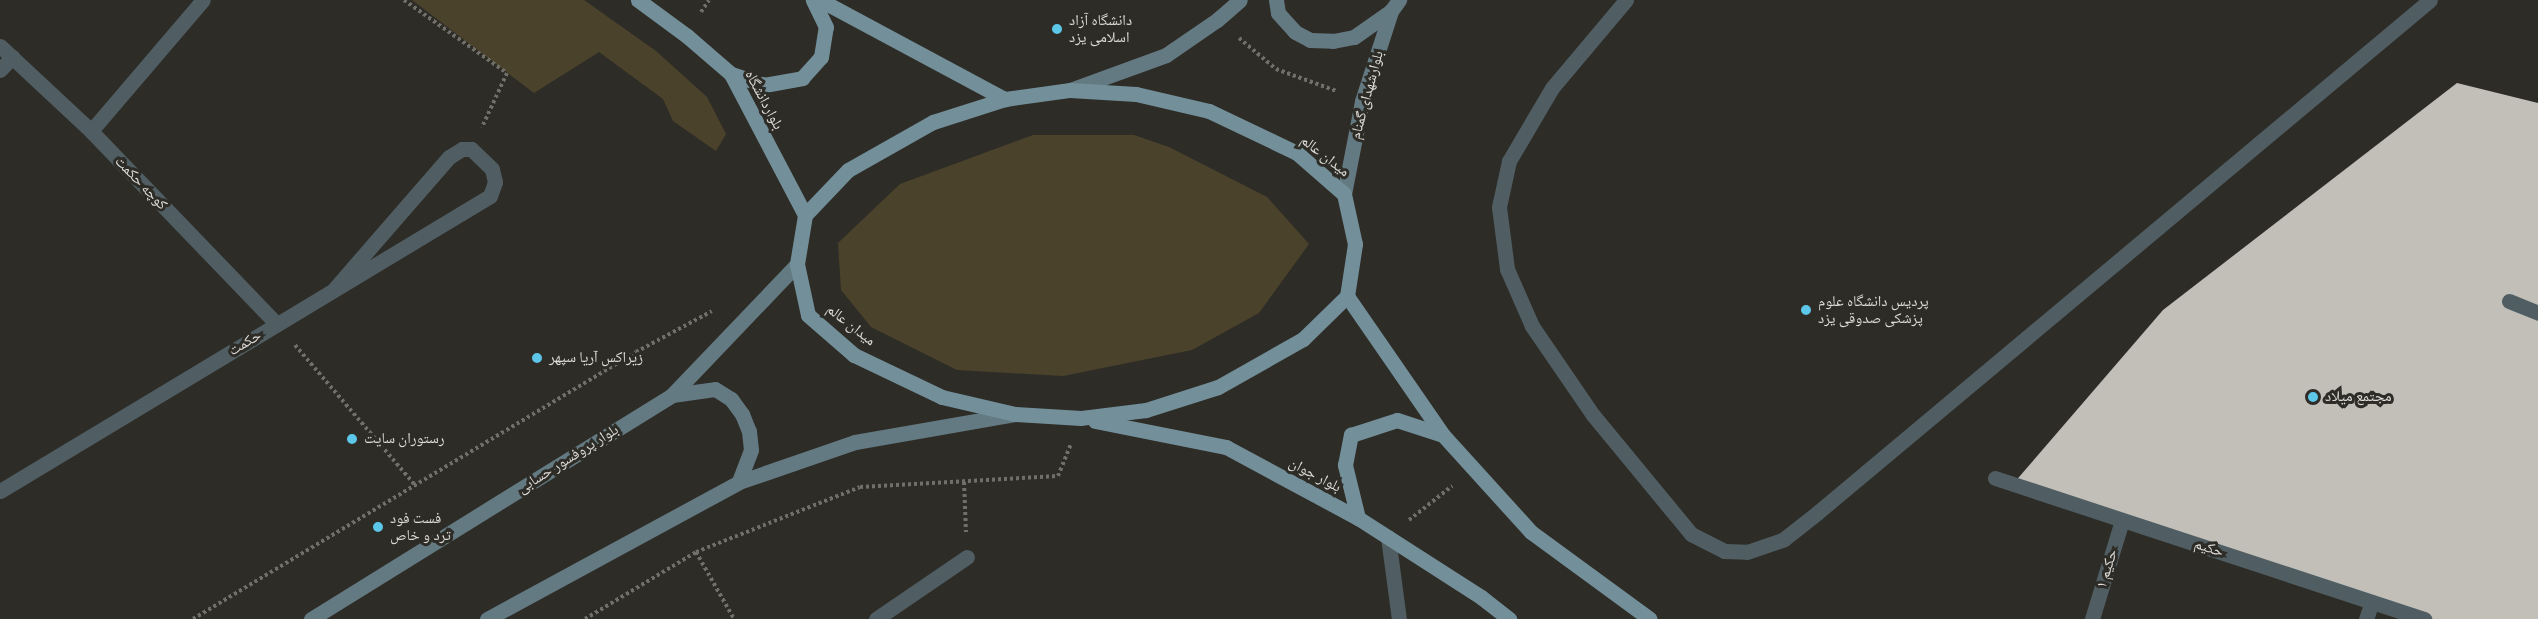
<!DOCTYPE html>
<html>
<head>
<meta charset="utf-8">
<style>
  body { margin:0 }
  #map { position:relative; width:2538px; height:619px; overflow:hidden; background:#2e2c27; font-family:Signika,"Noto Naskh Arabic",sans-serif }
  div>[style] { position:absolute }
  .green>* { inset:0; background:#4b422c }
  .building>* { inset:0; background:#c1bfb8 }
  .path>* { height:4px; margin-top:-2px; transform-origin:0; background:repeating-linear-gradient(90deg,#716f6a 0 3px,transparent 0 6px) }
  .lane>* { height:15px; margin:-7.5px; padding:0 7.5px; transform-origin:7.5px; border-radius:7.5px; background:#505e63 }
  .street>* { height:15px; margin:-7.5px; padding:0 7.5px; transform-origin:7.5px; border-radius:7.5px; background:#505e63 }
  .secondary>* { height:15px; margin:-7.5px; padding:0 7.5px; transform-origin:7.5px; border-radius:7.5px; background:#647a82 }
  .primary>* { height:15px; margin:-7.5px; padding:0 7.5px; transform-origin:7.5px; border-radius:7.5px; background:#73909a }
  .dots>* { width:16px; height:16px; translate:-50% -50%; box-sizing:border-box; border:3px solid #2e2c27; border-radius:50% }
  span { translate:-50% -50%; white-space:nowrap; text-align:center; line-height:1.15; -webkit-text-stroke:6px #2e2c27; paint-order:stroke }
  .poi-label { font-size:15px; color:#dedcd9 }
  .left { translate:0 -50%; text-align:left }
  .street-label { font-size:15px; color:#dedcd9 }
</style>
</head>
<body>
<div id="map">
  <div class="green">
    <i style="clip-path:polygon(412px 0,584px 0,656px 51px,707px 97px,726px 134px,716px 151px,673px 121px,663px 99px,599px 52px,534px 93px)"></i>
    <i style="clip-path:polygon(1033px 135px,1134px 135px,1169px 147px,1267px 197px,1309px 244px,1259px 313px,1192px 350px,1063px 376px,957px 370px,871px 327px,841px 290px,838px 243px,900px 184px)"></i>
  </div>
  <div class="building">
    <i style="clip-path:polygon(2457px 83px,2538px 103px,2538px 619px,2423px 619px,2013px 484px,2163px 310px)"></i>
  </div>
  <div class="path">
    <i style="left:404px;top:0;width:126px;rotate:35.3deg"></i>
    <i style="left:507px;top:73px;width:60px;rotate:114.8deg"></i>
    <i style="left:701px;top:12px;width:14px;rotate:-56deg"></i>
    <i style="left:1239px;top:38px;width:48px;rotate:40deg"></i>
    <i style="left:1276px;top:69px;width:64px;rotate:20.1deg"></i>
    <i style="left:295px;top:345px;width:184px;rotate:49.4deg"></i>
    <i style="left:964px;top:482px;width:50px;rotate:87.7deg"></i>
    <i style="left:1409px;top:520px;width:55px;rotate:-38.3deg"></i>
    <i style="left:696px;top:552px;width:77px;rotate:60.4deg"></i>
    <i style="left:193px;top:619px;width:517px;rotate:-31.08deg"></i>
    <i style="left:636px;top:352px;width:86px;rotate:-28.3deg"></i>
    <i style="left:585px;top:619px;width:130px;rotate:-31.1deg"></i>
    <i style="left:696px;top:552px;width:176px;rotate:-21.6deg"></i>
    <i style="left:860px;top:487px;width:198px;rotate:-3.2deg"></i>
    <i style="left:1058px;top:476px;width:35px;rotate:-68deg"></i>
  </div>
  <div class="lane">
    <i style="left:1626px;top:0;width:115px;rotate:130.1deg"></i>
    <i style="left:1552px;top:88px;width:85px;rotate:120.5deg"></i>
    <i style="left:1509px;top:161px;width:47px;rotate:102.3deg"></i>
    <i style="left:1499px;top:207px;width:63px;rotate:82.6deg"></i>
    <i style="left:1507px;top:269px;width:62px;rotate:66.3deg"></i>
    <i style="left:1532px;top:326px;width:108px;rotate:55.6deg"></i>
    <i style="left:1593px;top:415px;width:154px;rotate:50.5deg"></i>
    <i style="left:1691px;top:534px;width:37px;rotate:27deg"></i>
    <i style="left:1724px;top:551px;width:23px;rotate:2deg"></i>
    <i style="left:1747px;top:552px;width:39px;rotate:-19deg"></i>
    <i style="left:1784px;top:539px;width:42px;rotate:-38.2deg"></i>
    <i style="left:1817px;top:513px;width:799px;rotate:-39.92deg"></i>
    <i style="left:1388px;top:537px;width:83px;rotate:82.4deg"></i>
  </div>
  <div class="street">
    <i style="left:0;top:46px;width:125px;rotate:43deg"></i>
    <i style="left:91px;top:131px;width:268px;rotate:46.1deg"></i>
    <i style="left:0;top:70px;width:18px;rotate:-47deg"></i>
    <i style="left:91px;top:131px;width:172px;rotate:-49.5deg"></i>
    <i style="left:2509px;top:301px;width:31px;rotate:22deg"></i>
    <i style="left:1995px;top:478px;width:452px;rotate:18.2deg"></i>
    <i style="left:0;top:491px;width:572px;rotate:-31.05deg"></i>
    <i style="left:490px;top:196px;width:15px;rotate:-70deg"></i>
    <i style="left:495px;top:182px;width:13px;rotate:-103deg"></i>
    <i style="left:492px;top:169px;width:29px;rotate:-136deg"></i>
    <i style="left:471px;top:149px;width:9px;rotate:180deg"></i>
    <i style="left:462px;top:149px;width:15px;rotate:148deg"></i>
    <i style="left:449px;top:157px;width:174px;rotate:131deg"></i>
    <i style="left:876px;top:619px;width:110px;rotate:-34.3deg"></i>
    <i style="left:2092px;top:619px;width:103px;rotate:-73.1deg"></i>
    <i style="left:2366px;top:619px;width:18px;rotate:-71deg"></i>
  </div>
  <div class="secondary">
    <i style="left:1276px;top:0;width:13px;rotate:81deg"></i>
    <i style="left:1278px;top:13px;width:25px;rotate:48deg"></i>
    <i style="left:1295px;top:32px;width:17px;rotate:28deg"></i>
    <i style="left:1310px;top:40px;width:23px;rotate:2deg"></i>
    <i style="left:1333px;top:41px;width:21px;rotate:-11deg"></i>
    <i style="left:1354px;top:37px;width:45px;rotate:-35.1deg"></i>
    <i style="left:1070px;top:90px;width:102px;rotate:-20deg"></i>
    <i style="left:1166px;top:55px;width:62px;rotate:-34.5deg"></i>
    <i style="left:1217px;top:20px;width:30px;rotate:-41deg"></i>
    <i style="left:1344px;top:194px;width:95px;rotate:-79deg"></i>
    <i style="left:1362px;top:101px;width:95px;rotate:-72.1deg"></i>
    <i style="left:1391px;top:11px;width:14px;rotate:-54deg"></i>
    <i style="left:672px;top:395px;width:43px;rotate:-7.9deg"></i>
    <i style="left:715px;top:389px;width:19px;rotate:32deg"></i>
    <i style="left:731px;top:399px;width:19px;rotate:54deg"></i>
    <i style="left:742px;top:414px;width:18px;rotate:68deg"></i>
    <i style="left:749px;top:431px;width:19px;rotate:84deg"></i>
    <i style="left:751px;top:450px;width:34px;rotate:111deg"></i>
    <i style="left:311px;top:619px;width:425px;rotate:-31.8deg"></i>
    <i style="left:672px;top:395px;width:181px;rotate:-46.3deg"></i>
    <i style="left:487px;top:619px;width:287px;rotate:-28.5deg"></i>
    <i style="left:739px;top:482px;width:123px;rotate:-19deg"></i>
    <i style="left:855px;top:442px;width:162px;rotate:-9.9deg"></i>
  </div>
  <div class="primary">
    <i style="left:638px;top:0;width:61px;rotate:36.3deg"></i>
    <i style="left:687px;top:36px;width:58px;rotate:40.8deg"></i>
    <i style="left:731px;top:74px;width:159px;rotate:62.3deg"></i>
    <i style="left:820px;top:0;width:210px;rotate:28.2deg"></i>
    <i style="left:731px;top:74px;width:35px;rotate:18deg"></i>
    <i style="left:764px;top:85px;width:39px;rotate:-10deg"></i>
    <i style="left:802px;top:78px;width:28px;rotate:-48deg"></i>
    <i style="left:821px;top:57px;width:30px;rotate:-81deg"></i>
    <i style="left:826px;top:27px;width:30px;rotate:-116deg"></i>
    <i style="left:1070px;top:90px;width:66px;rotate:3.5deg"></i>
    <i style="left:1136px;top:94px;width:75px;rotate:13.1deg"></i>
    <i style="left:1209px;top:111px;width:98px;rotate:25.5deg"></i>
    <i style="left:1297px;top:153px;width:62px;rotate:41.1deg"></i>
    <i style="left:1344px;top:194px;width:51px;rotate:77.6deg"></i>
    <i style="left:1355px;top:244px;width:53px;rotate:98.7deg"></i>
    <i style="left:1347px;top:296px;width:62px;rotate:135.7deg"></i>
    <i style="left:1303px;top:339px;width:98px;rotate:150.5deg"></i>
    <i style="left:1218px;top:387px;width:76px;rotate:162.3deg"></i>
    <i style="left:1146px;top:410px;width:65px;rotate:173deg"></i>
    <i style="left:1081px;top:418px;width:66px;rotate:-176.5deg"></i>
    <i style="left:1015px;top:414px;width:75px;rotate:-166.9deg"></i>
    <i style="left:942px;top:397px;width:98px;rotate:-154.5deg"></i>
    <i style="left:854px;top:355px;width:61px;rotate:-139deg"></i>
    <i style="left:808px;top:315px;width:52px;rotate:-102.2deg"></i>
    <i style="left:797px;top:264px;width:50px;rotate:-80.7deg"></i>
    <i style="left:805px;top:215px;width:62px;rotate:-46.3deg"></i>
    <i style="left:848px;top:170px;width:98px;rotate:-29.5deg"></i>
    <i style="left:933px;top:122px;width:76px;rotate:-17.7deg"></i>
    <i style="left:1005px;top:99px;width:66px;rotate:-7.9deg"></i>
    <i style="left:1347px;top:296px;width:169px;rotate:55.4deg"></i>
    <i style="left:1443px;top:435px;width:131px;rotate:47.8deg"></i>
    <i style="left:1531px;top:532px;width:147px;rotate:36.2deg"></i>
    <i style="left:1095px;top:421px;width:134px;rotate:11.2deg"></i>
    <i style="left:1226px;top:447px;width:150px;rotate:28.3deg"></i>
    <i style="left:1358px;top:518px;width:146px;rotate:32.7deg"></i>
    <i style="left:1481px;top:597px;width:36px;rotate:38deg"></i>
    <i style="left:1358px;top:518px;width:55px;rotate:-103.8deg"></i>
    <i style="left:1345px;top:465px;width:31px;rotate:-79deg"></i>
    <i style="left:1351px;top:435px;width:48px;rotate:-18.1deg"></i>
    <i style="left:1397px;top:420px;width:48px;rotate:18.1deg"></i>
  </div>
  <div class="dots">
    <i style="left:1057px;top:29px;background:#5cc7e8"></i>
    <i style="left:1806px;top:310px;background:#5cc7e8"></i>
    <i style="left:537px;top:358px;background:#5cc7e8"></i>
    <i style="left:2313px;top:397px;background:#5cc7e8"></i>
    <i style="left:352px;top:439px;background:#5cc7e8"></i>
    <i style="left:378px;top:527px;background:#5cc7e8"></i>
  </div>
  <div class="poi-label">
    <span class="left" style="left:1069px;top:29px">دانشگاه آزاد<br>اسلامی یزد</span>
    <span class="left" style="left:1818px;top:310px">پردیس دانشگاه علوم<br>پزشکی صدوقی یزد</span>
    <span class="left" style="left:549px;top:358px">زیراکس آریا سپهر</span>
    <span class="left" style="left:2325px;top:397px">مجتمع میلاد</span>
    <span class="left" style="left:364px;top:439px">رستوران سایت</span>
    <span class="left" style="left:390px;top:527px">فست فود<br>ترد و خاص</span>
  </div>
  <div class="street-label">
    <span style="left:1367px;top:95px;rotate:-75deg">بلوارشهدای گمنام</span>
    <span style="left:764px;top:100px;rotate:62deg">بلواردانشگاه</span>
    <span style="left:1325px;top:156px;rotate:38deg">میدان عالم</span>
    <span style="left:141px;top:183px;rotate:46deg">کوچه حکمت</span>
    <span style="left:851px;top:325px;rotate:38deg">میدان عالم</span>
    <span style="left:245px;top:343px;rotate:-31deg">حکمت</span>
    <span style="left:568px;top:459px;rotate:-32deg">بلوار پروفسور حسابی</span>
    <span style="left:1315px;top:475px;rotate:28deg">بلوار جوان</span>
    <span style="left:2209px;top:548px;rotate:18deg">حکیم</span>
    <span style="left:2107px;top:569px;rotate:-73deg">حکیم ۱</span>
  </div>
</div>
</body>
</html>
